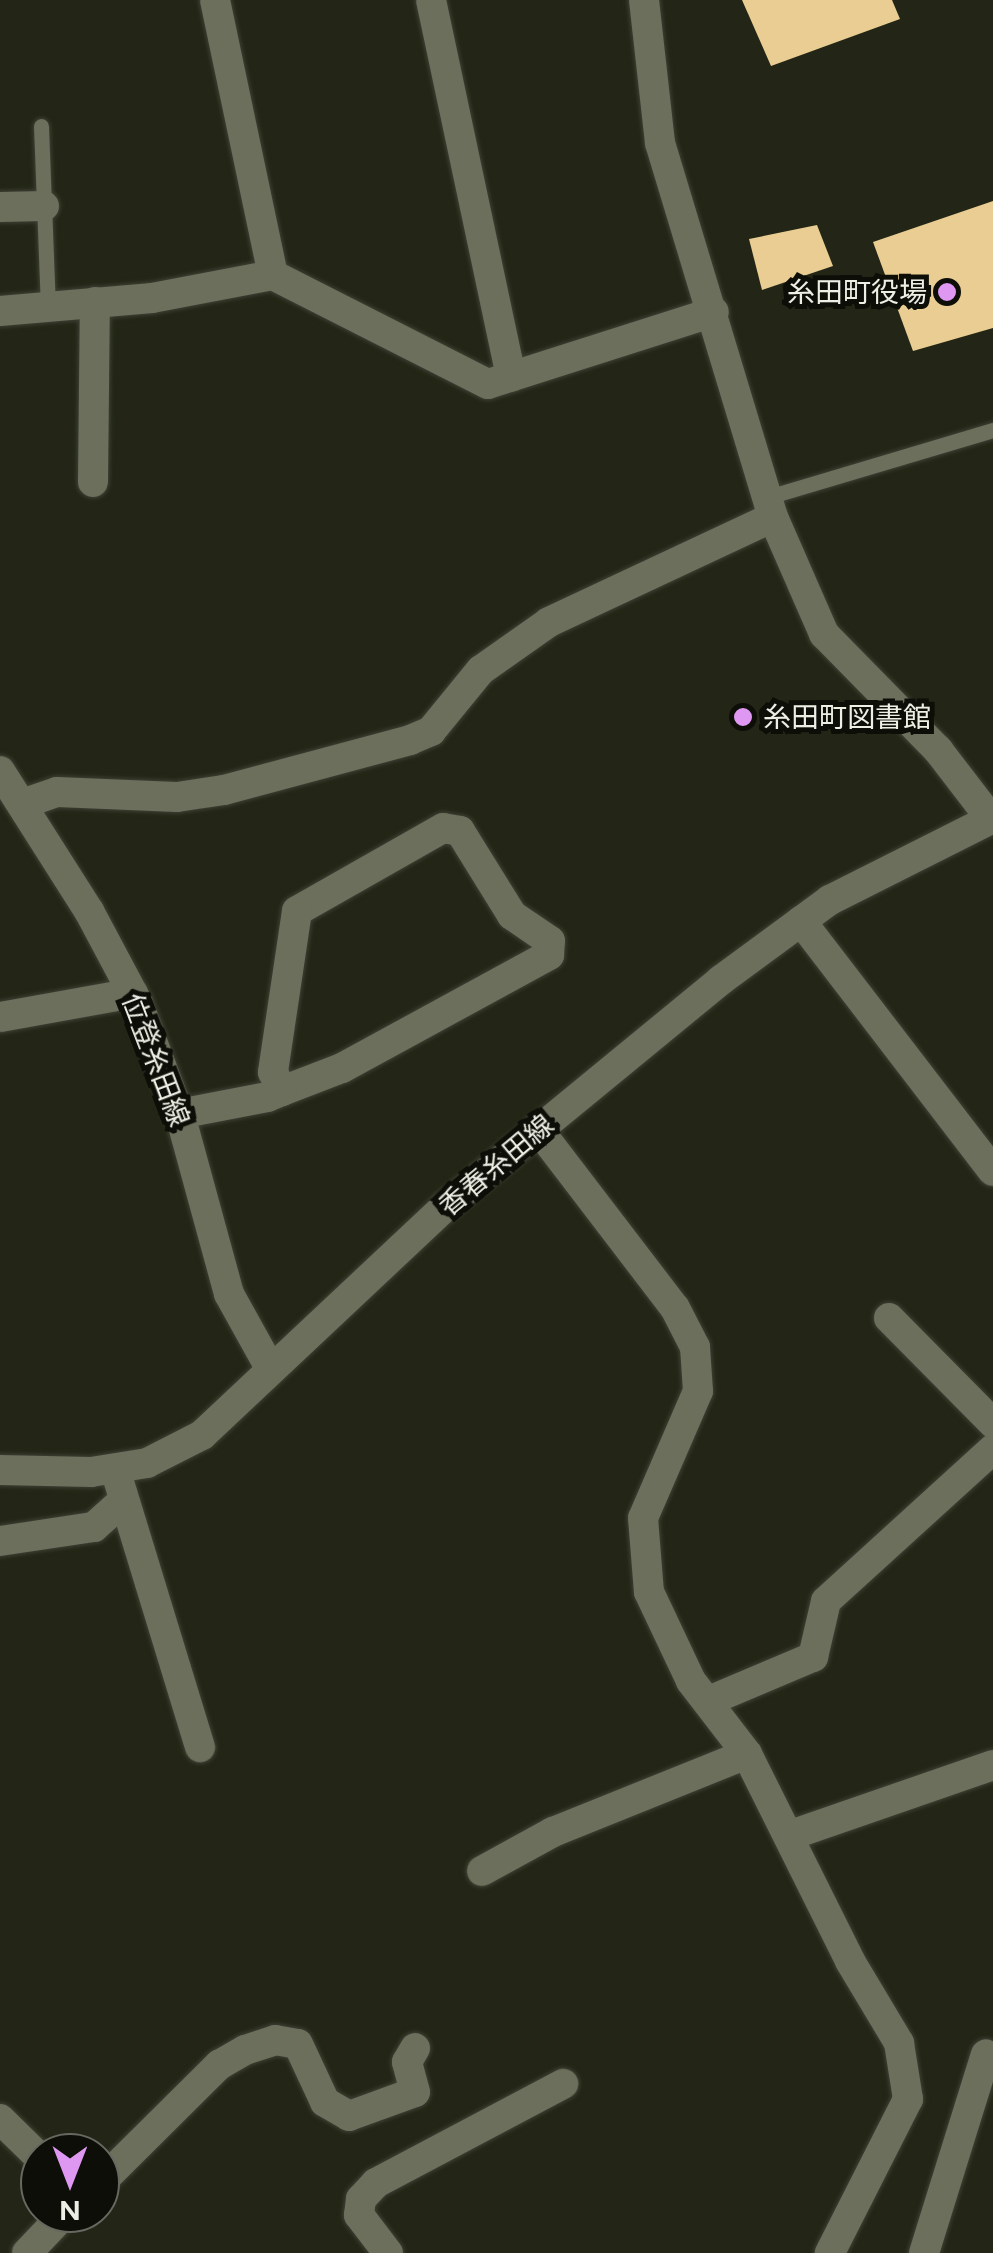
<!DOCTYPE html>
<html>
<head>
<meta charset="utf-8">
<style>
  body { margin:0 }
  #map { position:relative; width:993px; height:2253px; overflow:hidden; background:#232616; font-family:Figtree,"Noto Sans JP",sans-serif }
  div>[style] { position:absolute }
  .building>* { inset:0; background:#e9cd92 }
  .roads { filter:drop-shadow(0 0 2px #3e4034) drop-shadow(0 0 2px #3e4034) }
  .lane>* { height:15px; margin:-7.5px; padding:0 7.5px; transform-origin:7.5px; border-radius:7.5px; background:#6b6f5c }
  .street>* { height:30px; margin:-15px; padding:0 15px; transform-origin:15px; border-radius:15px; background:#6b6f5c }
  .secondary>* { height:30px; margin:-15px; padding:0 15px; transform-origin:15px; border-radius:15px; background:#6b6f5c }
  .dots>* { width:28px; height:28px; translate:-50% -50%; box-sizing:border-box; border:5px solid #0d0e07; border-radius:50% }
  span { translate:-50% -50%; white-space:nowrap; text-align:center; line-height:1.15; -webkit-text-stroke:10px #0d0e07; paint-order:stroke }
  .poi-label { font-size:28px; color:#edefe5 }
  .right { translate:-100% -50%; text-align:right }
  .left { translate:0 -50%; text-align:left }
  .street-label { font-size:28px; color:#edefe5 }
  .north { position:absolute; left:20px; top:2133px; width:100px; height:100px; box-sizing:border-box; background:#0d0e07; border:2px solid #676860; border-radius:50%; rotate:180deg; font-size:28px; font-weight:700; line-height:40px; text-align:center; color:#edefe5 }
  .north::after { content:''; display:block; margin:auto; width:35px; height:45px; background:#df98f1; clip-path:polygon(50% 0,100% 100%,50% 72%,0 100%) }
</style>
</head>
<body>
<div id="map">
  <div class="building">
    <i style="clip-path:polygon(742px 0,892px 0,900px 19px,771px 66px)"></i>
    <i style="clip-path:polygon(993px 201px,993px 328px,913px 351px,873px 242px)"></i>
    <i style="clip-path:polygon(817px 225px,833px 266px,762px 290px,749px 239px)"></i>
  </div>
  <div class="roads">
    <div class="lane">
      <i style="left:41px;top:126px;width:180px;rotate:87.8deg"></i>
      <i style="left:768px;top:497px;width:235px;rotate:-16.6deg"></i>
    </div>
    <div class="street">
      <i style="left:215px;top:0;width:281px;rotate:78.1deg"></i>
      <i style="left:431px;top:0;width:385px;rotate:78deg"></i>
      <i style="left:0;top:207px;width:44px;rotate:-1.3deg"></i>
      <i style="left:0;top:311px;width:153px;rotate:-4.9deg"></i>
      <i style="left:152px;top:298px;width:123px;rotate:-10.8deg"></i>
      <i style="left:273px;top:275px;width:241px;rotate:26.9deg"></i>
      <i style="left:488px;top:384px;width:237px;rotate:-17.7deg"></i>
      <i style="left:93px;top:482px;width:180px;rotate:-89.4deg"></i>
      <i style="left:25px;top:803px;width:34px;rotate:-19deg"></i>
      <i style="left:57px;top:792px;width:120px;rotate:2.4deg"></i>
      <i style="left:177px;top:797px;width:48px;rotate:-8.5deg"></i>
      <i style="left:224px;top:790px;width:193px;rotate:-15deg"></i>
      <i style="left:410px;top:740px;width:23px;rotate:-23deg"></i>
      <i style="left:431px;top:731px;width:79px;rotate:-50.7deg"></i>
      <i style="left:481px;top:670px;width:83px;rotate:-35.2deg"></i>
      <i style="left:549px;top:622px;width:247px;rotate:-25.1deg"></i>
      <i style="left:801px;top:921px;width:315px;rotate:52.5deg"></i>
      <i style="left:0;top:1017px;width:135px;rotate:-10.2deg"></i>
      <i style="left:179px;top:1114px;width:90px;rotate:-10.9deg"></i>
      <i style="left:267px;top:1097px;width:16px;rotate:-22deg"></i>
      <i style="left:282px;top:1091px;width:64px;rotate:-21deg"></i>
      <i style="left:342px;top:1068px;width:236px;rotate:-28.6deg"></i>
      <i style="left:549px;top:955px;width:14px;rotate:-86deg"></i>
      <i style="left:550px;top:941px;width:46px;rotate:-145.6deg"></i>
      <i style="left:512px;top:915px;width:99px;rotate:-121.8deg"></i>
      <i style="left:460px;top:831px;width:17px;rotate:-170deg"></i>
      <i style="left:443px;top:828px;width:168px;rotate:150.4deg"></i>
      <i style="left:297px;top:911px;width:163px;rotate:98.5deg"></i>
      <i style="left:273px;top:1072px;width:21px;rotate:65deg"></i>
      <i style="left:538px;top:1129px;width:225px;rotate:52.6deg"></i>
      <i style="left:675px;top:1308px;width:44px;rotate:62.9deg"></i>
      <i style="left:695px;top:1347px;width:44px;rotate:86.1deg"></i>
      <i style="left:698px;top:1391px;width:138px;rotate:113.4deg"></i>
      <i style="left:643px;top:1518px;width:74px;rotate:85.4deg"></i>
      <i style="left:649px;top:1592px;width:98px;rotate:64.7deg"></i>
      <i style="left:691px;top:1681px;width:92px;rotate:52.5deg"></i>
      <i style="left:747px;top:1754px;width:231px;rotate:63.5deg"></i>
      <i style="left:850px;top:1961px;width:96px;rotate:59.1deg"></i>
      <i style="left:899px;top:2043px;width:57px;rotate:80.9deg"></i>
      <i style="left:908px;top:2099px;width:173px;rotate:116.9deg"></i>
      <i style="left:889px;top:1318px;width:148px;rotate:45.3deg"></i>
      <i style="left:115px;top:1469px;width:291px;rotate:73deg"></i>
      <i style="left:0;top:1541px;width:95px;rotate:-8.5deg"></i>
      <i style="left:94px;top:1527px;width:40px;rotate:-42deg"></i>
      <i style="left:711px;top:1700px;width:111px;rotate:-22.9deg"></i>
      <i style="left:813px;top:1657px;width:57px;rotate:-76.9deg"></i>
      <i style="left:826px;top:1601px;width:226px;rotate:-42.3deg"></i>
      <i style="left:791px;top:1835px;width:214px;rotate:-19.1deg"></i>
      <i style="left:482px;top:1871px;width:81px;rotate:-28.8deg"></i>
      <i style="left:553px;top:1832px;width:209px;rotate:-21.9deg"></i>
      <i style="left:0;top:2119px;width:56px;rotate:44.3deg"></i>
      <i style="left:100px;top:2183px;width:168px;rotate:-44.8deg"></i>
      <i style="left:219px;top:2065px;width:30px;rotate:-30deg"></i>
      <i style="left:245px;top:2050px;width:32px;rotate:-18deg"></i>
      <i style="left:275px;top:2040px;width:23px;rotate:10deg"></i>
      <i style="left:298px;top:2044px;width:64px;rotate:65deg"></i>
      <i style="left:325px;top:2102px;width:28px;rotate:30deg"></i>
      <i style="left:349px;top:2116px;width:70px;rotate:-20deg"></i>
      <i style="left:415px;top:2092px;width:31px;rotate:-105deg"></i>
      <i style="left:407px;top:2062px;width:16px;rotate:-60deg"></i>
      <i style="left:27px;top:2253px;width:55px;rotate:-46.5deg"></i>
      <i style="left:388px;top:2253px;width:48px;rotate:-127.3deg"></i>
      <i style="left:359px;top:2215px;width:16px;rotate:-83deg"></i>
      <i style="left:361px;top:2199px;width:22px;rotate:-47deg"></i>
      <i style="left:376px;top:2183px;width:212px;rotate:-27.9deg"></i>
      <i style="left:924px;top:2253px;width:208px;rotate:-72.7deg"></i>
    </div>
    <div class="secondary">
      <i style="left:644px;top:0;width:144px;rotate:83.6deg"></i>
      <i style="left:660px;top:143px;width:391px;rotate:73.2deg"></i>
      <i style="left:773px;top:517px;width:128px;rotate:66.4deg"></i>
      <i style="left:824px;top:634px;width:163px;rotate:45.5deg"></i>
      <i style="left:938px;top:750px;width:87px;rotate:52.5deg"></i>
      <i style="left:0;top:771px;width:166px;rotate:57.6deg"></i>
      <i style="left:89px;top:911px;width:104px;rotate:62deg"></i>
      <i style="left:138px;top:1003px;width:127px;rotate:69.7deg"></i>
      <i style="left:182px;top:1122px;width:178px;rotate:74.7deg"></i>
      <i style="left:229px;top:1294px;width:85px;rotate:61deg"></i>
      <i style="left:0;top:1470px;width:91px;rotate:1.3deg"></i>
      <i style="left:91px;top:1472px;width:57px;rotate:-9.1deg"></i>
      <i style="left:147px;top:1463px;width:62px;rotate:-27deg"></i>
      <i style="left:202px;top:1435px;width:335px;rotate:-43.2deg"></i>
      <i style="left:446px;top:1206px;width:356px;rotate:-39.4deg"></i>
      <i style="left:721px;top:980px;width:135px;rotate:-36.3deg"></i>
      <i style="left:830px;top:900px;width:182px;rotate:-26.7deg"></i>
    </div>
  </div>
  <div class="dots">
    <i style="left:947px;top:292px;background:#df98f1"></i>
    <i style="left:743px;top:717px;background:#df98f1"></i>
  </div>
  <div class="poi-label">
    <span class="right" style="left:927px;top:292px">糸田町役場</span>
    <span class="left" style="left:763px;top:717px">糸田町図書館</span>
  </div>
  <div class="street-label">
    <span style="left:156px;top:1060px;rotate:69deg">位登糸田線</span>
    <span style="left:496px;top:1165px;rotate:-40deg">香春糸田線</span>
  </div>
  <div class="north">N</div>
</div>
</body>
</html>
